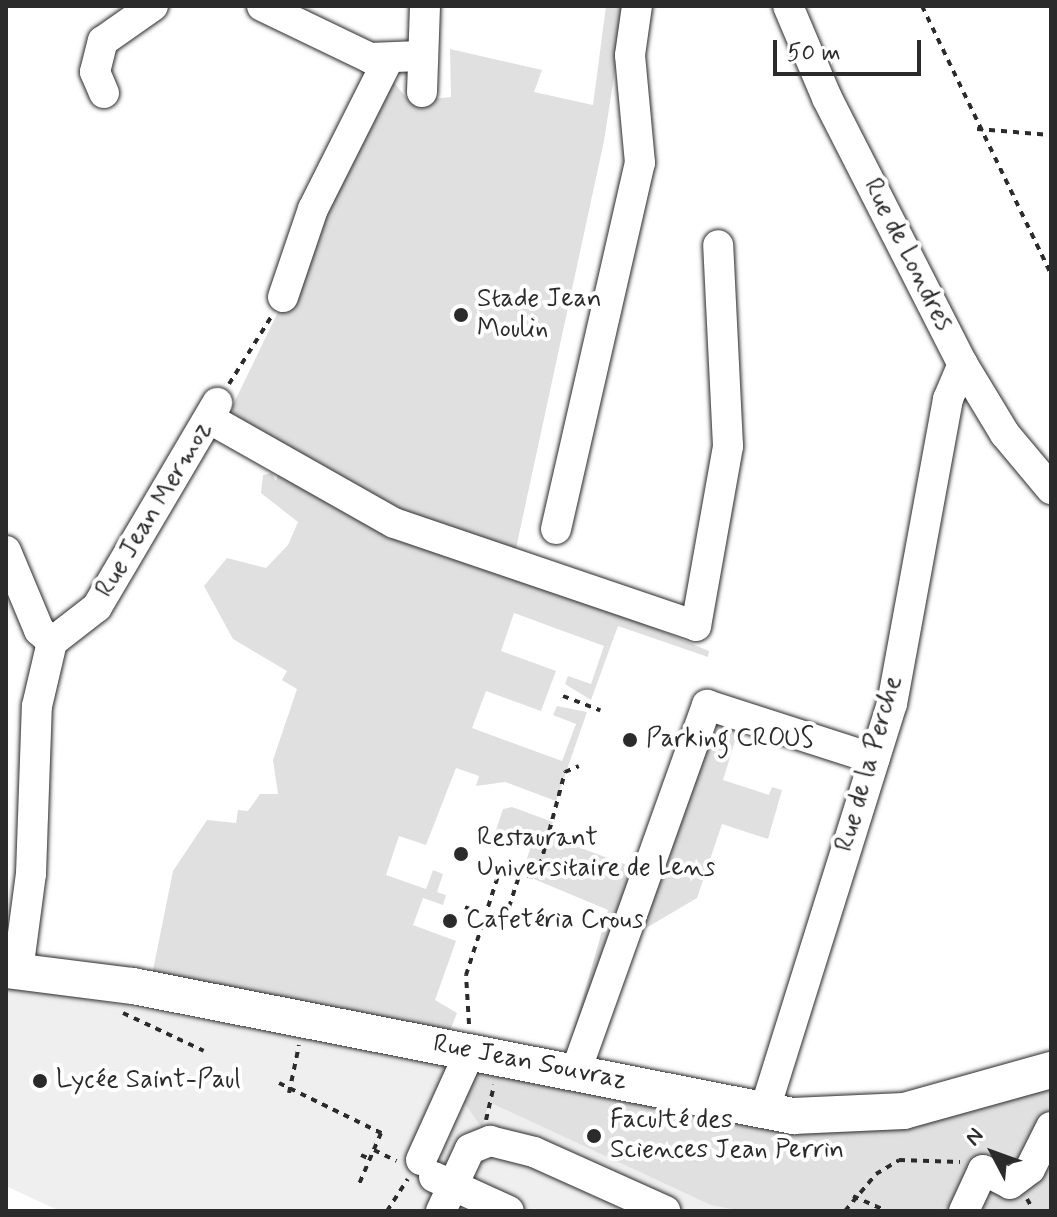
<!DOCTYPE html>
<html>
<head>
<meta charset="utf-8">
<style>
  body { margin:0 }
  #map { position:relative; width:1057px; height:1217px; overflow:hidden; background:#fff; font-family:Mynerve,sans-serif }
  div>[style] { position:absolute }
  .built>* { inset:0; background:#efefef }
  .green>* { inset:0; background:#e0e0e0 }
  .path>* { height:4px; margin-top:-2px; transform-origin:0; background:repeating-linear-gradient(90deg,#2b2b2b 0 6px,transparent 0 12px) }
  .roads { filter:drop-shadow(0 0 2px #2b2b2b) drop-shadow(0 0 2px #2b2b2b) }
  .minor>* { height:30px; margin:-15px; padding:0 15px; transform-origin:15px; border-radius:15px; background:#fff }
  .major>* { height:36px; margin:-18px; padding:0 18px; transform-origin:18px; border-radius:18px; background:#fff }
  .dots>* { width:22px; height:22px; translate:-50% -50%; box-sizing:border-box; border:4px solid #fff; border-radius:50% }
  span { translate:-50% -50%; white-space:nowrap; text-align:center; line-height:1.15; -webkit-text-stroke:8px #fff; paint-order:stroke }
  .street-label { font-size:26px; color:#2b2b2b }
  .poi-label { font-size:26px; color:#2b2b2b }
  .left { translate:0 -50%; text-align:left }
  .frame { position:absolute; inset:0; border:8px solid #2b2b2b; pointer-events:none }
  .north { position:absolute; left:953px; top:1113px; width:80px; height:80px; -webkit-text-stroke:6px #fff; paint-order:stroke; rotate:311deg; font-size:22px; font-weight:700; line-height:32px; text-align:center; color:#2b2b2b }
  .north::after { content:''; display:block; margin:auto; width:28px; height:36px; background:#2b2b2b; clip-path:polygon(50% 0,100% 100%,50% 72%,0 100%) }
  .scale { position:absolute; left:773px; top:40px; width:148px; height:36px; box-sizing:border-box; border:4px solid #2b2b2b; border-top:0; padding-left:10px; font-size:24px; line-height:28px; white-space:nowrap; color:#2b2b2b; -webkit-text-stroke:6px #fff; paint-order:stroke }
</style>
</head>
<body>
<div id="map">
  <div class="built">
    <i style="clip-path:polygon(6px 985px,442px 1062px,746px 1211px,60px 1211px,6px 1186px)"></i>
  </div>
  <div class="green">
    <i style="clip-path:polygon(606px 6px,625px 6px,604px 141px,515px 553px,401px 515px,234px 420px,232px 407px,391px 79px,409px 101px,451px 97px,450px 49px,542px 70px,534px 92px,593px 105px)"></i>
    <i style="clip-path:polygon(279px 471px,709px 651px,708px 657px,618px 626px,591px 700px,565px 684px,568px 676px,591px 684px,604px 646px,514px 613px,501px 651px,556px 671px,541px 711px,486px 691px,472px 728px,562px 761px,576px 724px,553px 715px,557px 706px,587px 712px,556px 801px,505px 782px,476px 786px,479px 776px,456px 768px,426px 845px,399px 836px,386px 875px,426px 889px,433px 870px,443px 874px,437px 892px,446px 895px,443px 905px,423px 898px,413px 925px,456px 941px,435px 1000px,457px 1013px,449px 1033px,151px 980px,173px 871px,207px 820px,236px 823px,238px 810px,248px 811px,260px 794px,278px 794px,273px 760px,297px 689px,282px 680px,287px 671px,233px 639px,204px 586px,227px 558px,266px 568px,288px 545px,298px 522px,261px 493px,263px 475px,272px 473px,276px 481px)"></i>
    <i style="clip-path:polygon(711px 715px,740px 725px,723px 780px,769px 795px,772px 787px,782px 790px,768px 839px,722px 824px,697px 898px,641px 931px,607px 1031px,599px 1028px)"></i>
    <i style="clip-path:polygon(512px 807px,553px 822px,548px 836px,638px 869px,570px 1043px,608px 910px,522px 874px,531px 846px,495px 833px,503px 809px)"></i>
    <i style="clip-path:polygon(476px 1069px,787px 1130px,1051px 1084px,1051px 1211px,741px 1211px,711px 1205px,489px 1102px,482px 1128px,463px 1101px)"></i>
  </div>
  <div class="path">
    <i style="left:922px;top:6px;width:297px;rotate:64.3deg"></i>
    <i style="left:977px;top:129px;width:74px;rotate:4.6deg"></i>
    <i style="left:229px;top:384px;width:79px;rotate:-57.9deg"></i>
    <i style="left:563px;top:696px;width:40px;rotate:21deg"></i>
    <i style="left:504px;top:872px;width:33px;rotate:9deg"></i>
    <i style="left:537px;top:877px;width:109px;rotate:-75.1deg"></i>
    <i style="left:565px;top:772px;width:15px;rotate:-23deg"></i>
    <i style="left:465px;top:907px;width:22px;rotate:21deg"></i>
    <i style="left:486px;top:915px;width:24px;rotate:-19deg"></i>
    <i style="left:509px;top:907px;width:32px;rotate:-72deg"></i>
    <i style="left:123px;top:1013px;width:89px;rotate:25.1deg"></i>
    <i style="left:469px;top:1024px;width:49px;rotate:-93.5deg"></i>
    <i style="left:466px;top:975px;width:104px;rotate:-72.1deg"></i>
    <i style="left:279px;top:1083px;width:114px;rotate:26.1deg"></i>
    <i style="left:381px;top:1133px;width:56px;rotate:113.3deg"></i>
    <i style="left:289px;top:1093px;width:49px;rotate:-78.2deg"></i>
    <i style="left:486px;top:1120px;width:36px;rotate:-77deg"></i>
    <i style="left:374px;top:1150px;width:25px;rotate:26deg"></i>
    <i style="left:361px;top:1155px;width:10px;rotate:24deg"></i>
    <i style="left:853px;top:1196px;width:37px;rotate:24deg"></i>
    <i style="left:1027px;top:1199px;width:14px;rotate:60deg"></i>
    <i style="left:387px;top:1211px;width:38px;rotate:-57deg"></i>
    <i style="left:845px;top:1211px;width:48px;rotate:-50deg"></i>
    <i style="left:876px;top:1174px;width:27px;rotate:-31deg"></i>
    <i style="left:899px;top:1160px;width:61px;rotate:1.9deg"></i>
  </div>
  <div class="roads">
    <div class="minor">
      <i style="left:262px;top:6px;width:120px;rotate:25.7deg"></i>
      <i style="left:370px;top:58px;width:50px;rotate:-2.3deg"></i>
      <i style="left:788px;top:6px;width:100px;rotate:67deg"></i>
      <i style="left:827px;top:98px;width:297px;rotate:63deg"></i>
      <i style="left:962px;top:363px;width:83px;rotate:58.8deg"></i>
      <i style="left:1005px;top:434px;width:72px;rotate:50.1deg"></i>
      <i style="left:422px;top:92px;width:86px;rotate:-88deg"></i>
      <i style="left:104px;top:93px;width:23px;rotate:-113deg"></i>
      <i style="left:95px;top:72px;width:32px;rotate:-76deg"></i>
      <i style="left:103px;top:41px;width:61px;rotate:-35deg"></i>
      <i style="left:283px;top:297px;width:93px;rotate:-71.2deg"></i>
      <i style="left:313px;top:209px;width:167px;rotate:-63.3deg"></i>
      <i style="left:210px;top:419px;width:211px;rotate:29.5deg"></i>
      <i style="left:394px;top:523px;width:319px;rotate:18.8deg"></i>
      <i style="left:696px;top:626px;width:183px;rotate:-79.9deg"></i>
      <i style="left:728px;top:446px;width:201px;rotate:-92.8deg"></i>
      <i style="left:556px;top:529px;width:376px;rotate:-77.1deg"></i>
      <i style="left:640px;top:163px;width:108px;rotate:-95.3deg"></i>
      <i style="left:630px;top:55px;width:49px;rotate:-81.9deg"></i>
      <i style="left:6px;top:551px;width:86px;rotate:67.3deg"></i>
      <i style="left:39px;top:630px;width:18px;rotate:43deg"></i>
      <i style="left:52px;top:642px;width:57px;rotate:-37.9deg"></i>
      <i style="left:97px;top:607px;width:237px;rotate:-59.5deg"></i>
      <i style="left:18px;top:971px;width:98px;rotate:-82.4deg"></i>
      <i style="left:31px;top:874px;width:168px;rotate:-88deg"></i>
      <i style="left:37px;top:706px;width:66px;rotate:-76.8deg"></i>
      <i style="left:576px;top:1071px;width:389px;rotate:-70.3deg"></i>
      <i style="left:707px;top:705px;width:176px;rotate:17.9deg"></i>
      <i style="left:764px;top:1112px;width:428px;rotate:-72.6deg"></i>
      <i style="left:892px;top:704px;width:310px;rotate:-79.6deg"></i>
      <i style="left:948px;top:399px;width:38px;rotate:-67deg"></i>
      <i style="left:421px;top:1160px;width:121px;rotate:-65.6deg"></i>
      <i style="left:434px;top:1177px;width:82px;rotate:24.4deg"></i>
      <i style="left:441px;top:1211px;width:68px;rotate:-64.9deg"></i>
      <i style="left:470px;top:1149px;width:22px;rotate:-22deg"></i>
      <i style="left:490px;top:1141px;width:45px;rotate:14deg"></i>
      <i style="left:534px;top:1152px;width:144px;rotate:24.2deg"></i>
      <i style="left:964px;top:1211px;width:45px;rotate:-65.1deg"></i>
      <i style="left:983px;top:1170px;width:30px;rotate:27deg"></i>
      <i style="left:1010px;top:1184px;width:25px;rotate:-37deg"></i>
      <i style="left:1030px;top:1169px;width:47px;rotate:-63.4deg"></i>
    </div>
    <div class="major">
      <i style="left:6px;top:970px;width:128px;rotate:7.2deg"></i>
      <i style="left:133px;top:986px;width:673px;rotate:11.14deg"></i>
      <i style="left:793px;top:1116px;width:111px;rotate:-2.6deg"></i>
      <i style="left:904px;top:1111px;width:153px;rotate:-15.6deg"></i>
    </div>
  </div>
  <div class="dots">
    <i style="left:461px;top:315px;background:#2b2b2b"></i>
    <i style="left:630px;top:740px;background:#2b2b2b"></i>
    <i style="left:461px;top:854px;background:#2b2b2b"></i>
    <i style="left:450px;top:921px;background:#2b2b2b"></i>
    <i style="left:40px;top:1081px;background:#2b2b2b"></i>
    <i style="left:594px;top:1136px;background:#2b2b2b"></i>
  </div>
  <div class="street-label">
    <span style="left:907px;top:255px;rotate:63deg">Rue de Londres</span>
    <span style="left:155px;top:510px;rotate:-59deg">Rue Jean Mermoz</span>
    <span style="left:870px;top:764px;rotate:-74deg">Rue de la Perche</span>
    <span style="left:530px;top:1063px;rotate:11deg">Rue Jean Souvraz</span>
  </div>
  <div class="poi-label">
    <span class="left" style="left:477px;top:315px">Stade Jean<br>Moulin</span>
    <span class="left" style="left:646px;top:740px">Parking CROUS</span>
    <span class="left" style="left:477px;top:854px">Restaurant<br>Universitaire de Lens</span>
    <span class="left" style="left:466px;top:921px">Cafetéria Crous</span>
    <span class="left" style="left:56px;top:1081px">Lycée Saint-Paul</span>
    <span class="left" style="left:610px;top:1136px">Faculté des<br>Sciences Jean Perrin</span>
  </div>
  <div class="frame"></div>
  <div class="north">N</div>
  <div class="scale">50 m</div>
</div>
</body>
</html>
